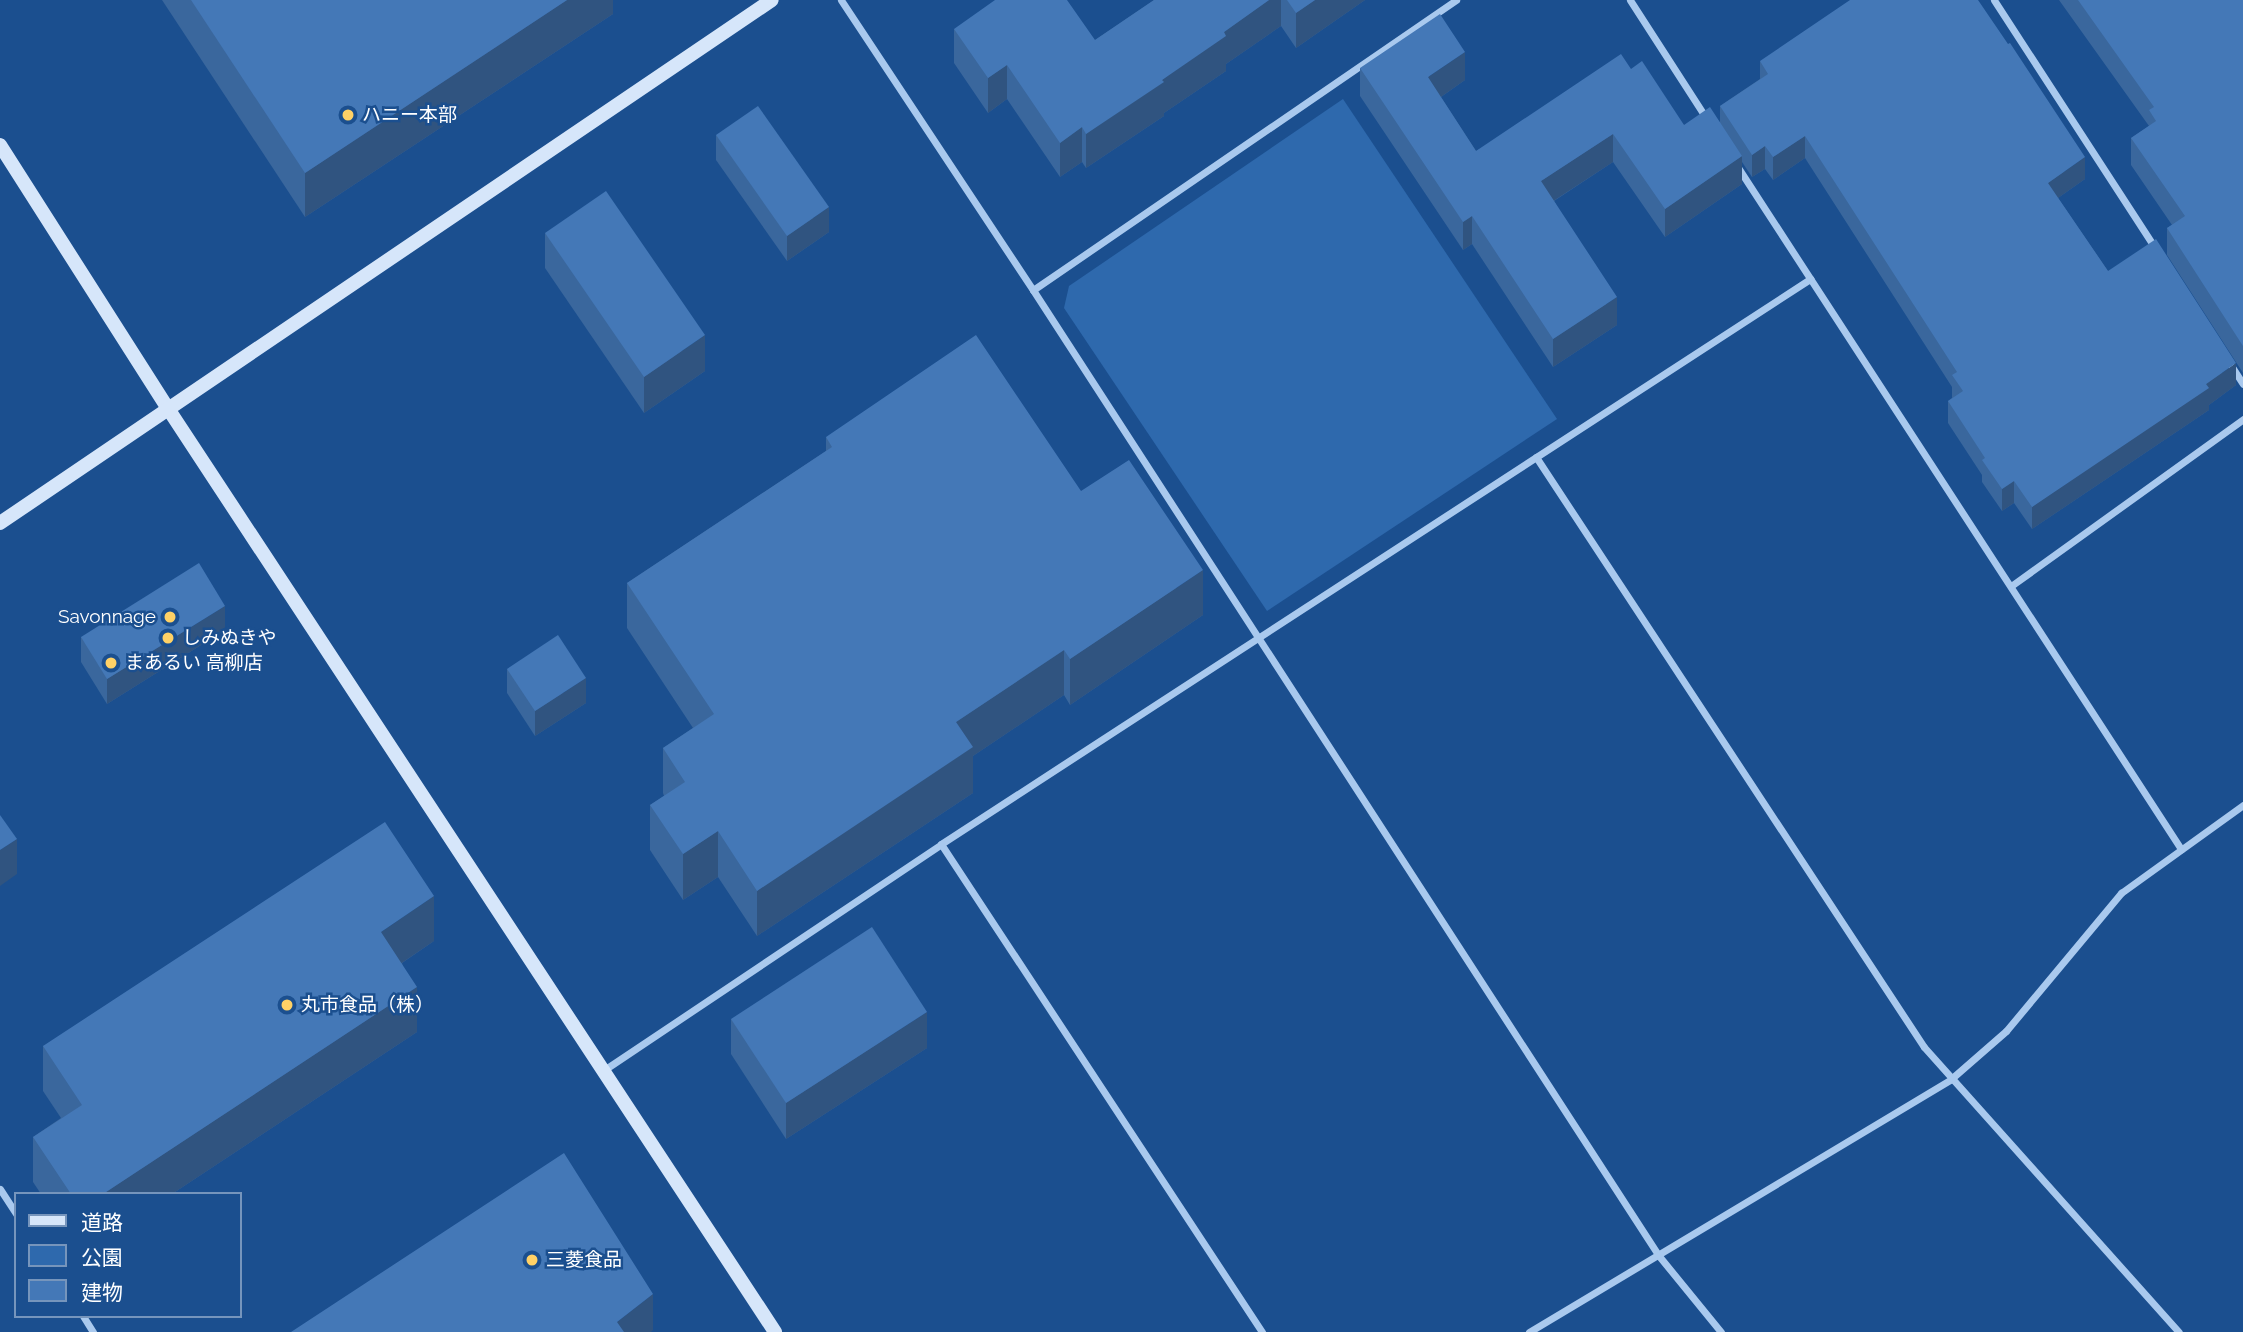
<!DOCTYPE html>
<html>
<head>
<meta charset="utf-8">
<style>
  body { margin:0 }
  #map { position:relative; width:2243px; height:1332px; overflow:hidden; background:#1b4f8f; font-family:Raleway,"Noto Sans JP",sans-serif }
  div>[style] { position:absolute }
  .green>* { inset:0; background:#2e69ad }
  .street>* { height:7px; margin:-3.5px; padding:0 3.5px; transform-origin:3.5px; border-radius:3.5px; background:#a9c9ee }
  .secondary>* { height:14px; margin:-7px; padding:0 7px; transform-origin:7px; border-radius:7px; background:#d6e6fa }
  .wall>* { inset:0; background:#3a679d }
  .shaded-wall>* { inset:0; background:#305480 }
  .building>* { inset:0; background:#4478b7 }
  .dots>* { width:19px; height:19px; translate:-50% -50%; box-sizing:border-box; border:4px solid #1b4f8f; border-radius:50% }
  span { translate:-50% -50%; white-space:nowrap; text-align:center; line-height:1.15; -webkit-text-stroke:5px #1b4f8f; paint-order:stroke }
  .poi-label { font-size:19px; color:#fff }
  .left { translate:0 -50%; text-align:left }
  .right { translate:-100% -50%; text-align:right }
  .legend { position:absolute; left:14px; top:1192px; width:228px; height:126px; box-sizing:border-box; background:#1b4f8f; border:2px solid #7695bc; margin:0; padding:9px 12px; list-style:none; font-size:21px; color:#fff }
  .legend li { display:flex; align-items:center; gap:14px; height:35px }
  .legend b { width:35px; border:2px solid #7695bc }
</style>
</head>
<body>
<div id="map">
  <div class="green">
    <i style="clip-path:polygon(1343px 99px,1557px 419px,1267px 611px,1064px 308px,1069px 286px)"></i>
  </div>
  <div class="street">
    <i style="left:841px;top:0;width:348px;rotate:56.5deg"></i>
    <i style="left:1033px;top:290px;width:1151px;rotate:57.06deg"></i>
    <i style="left:1659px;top:1256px;width:98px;rotate:50.8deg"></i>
    <i style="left:1630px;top:0;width:140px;rotate:57.2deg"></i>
    <i style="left:1994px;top:0;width:296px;rotate:57deg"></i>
    <i style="left:1737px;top:166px;width:815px;rotate:56.97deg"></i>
    <i style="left:1033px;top:290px;width:513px;rotate:-34.43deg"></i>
    <i style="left:2232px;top:367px;width:20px;rotate:57deg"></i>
    <i style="left:1536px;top:457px;width:706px;rotate:56.67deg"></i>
    <i style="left:1924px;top:1047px;width:382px;rotate:48.2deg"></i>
    <i style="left:2011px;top:586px;width:286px;rotate:-35.7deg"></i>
    <i style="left:941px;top:844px;width:584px;rotate:56.66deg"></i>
    <i style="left:604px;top:1070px;width:406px;rotate:-33.8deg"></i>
    <i style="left:941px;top:844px;width:1037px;rotate:-33.03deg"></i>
    <i style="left:0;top:1189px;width:30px;rotate:57deg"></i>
    <i style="left:83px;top:1316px;width:19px;rotate:58deg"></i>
    <i style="left:1529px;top:1332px;width:492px;rotate:-30.9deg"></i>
    <i style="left:1951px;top:1079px;width:73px;rotate:-41.1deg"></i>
    <i style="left:2006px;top:1031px;width:180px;rotate:-50.2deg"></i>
    <i style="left:2121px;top:893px;width:150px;rotate:-35.8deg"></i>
  </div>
  <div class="secondary">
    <i style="left:0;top:145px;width:311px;rotate:57.5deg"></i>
    <i style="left:167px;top:407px;width:1107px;rotate:56.68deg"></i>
    <i style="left:0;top:523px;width:932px;rotate:-34.12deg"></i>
  </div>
  <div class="wall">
    <i style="clip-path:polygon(162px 0,613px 0,613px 14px,305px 217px)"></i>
    <i style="clip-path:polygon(1154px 0,1365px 0,1296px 48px,1281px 26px,1226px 64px,1226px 71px,1164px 113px,1164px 116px,1086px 168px,1082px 162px,1060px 177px,1007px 99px,988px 113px,954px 63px,954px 29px,1095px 40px)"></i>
    <i style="clip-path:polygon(2059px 0,2243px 0,2243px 373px,2167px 255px,2167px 228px,2172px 225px,2131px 165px,2131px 138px,2149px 126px)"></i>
    <i style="clip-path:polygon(1760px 61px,2085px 179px,2058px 198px,2108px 271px,2236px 385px,2209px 405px,2209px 410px,2032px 529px,2014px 503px,2002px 511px,1982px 482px,1982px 475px,1948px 423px,1948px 401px,1952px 398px,1952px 387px,1805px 158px,1773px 180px,1765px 169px,1752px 177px,1742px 162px,1742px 184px,1665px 237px,1613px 162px,1554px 201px,1617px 325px,1553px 367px,1472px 244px,1463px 250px,1360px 96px,1360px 68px,1465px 80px,1441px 97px,1476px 151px,1631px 69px,1684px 125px,1720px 122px,1720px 106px,1760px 79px)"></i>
    <i style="clip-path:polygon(716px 135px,829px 232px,787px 261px,716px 160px)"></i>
    <i style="clip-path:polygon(545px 233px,705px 371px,644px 413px,545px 268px)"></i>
    <i style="clip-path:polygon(826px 437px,1081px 491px,1203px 615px,1070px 705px,1064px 695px,973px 756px,973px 793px,757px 936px,718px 877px,683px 900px,650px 850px,650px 805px,664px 796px,663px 793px,663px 748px,693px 728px,627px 628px,627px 583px,826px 451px)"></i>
    <i style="clip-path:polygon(225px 630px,107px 704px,81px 662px,81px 637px)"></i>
    <i style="clip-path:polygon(507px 669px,586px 703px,535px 736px,507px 693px)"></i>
    <i style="clip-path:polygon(434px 941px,402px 963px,417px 1032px,172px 1194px,41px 1194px,33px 1182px,33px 1137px,61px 1118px,43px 1091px,43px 1046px)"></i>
    <i style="clip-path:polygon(731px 1019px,927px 1048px,786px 1139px,731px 1054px)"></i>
  </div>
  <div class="shaded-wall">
    <i style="clip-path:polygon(567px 0,613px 0,613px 14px,305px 217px,305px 173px)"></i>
    <i style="clip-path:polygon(1269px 0,1281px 0,1281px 26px,1226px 64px,1226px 71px,1164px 113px,1164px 116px,1086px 168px,1086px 134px,1162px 80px,1224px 32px)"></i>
    <i style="clip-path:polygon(1315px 0,1365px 0,1296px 48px,1296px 13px)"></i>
    <i style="clip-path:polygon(1465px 52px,1465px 80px,1428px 106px,1428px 77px)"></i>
    <i style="clip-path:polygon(1007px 65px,1007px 99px,988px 113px,988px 78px)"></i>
    <i style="clip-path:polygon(1082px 127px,1082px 162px,1060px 177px,1060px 143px)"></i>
    <i style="clip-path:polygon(1613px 134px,1613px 162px,1541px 209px,1541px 181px)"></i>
    <i style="clip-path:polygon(1805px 136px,1805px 158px,1773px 180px,1773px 157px)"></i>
    <i style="clip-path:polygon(1765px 146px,1765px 169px,1752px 177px,1752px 155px)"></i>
    <i style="clip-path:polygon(1742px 156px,1742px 184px,1665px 237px,1665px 209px)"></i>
    <i style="clip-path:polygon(2085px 157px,2085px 179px,2048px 205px,2048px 183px)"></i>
    <i style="clip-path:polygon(829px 207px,829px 232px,787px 261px,787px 236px)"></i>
    <i style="clip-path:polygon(1472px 216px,1472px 244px,1463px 250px,1463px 222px)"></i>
    <i style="clip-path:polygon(1617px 297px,1617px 325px,1553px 367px,1553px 339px)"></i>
    <i style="clip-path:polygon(705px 335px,705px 371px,644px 413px,644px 377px)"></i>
    <i style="clip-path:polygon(2236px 363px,2236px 385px,2209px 405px,2209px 410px,2032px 529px,2032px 507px)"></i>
    <i style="clip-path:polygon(2014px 481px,2014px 503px,2002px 511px,2002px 489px)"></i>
    <i style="clip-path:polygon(1203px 570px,1203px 615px,1070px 705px,1070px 659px)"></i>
    <i style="clip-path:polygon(225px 606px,225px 630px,107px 704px,107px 679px)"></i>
    <i style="clip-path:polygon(1064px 650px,1064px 695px,973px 756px,973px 793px,757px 936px,757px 891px,956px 722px)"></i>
    <i style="clip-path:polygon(586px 678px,586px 703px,535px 736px,535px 711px)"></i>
    <i style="clip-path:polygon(718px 831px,718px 877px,683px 900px,683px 854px)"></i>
    <i style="clip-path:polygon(17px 839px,17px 874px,0 886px,0 850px)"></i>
    <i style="clip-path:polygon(434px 896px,434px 941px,381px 977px,381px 932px)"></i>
    <i style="clip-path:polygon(417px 987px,417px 1032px,172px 1194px,103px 1194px)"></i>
    <i style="clip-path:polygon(927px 1012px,927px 1048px,786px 1139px,786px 1103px)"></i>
    <i style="clip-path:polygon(653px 1294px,653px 1330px,651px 1332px,617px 1332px,617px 1322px)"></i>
  </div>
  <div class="building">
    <i style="clip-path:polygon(191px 0,567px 0,305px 173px)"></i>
    <i style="clip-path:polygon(995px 0,1067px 0,1095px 40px,1154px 0,1269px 0,1224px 32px,1226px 36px,1162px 80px,1164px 82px,1086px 134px,1082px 127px,1060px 143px,1007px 65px,988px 78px,954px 29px)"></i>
    <i style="clip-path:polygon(1287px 0,1315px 0,1296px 13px)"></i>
    <i style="clip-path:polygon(1850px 0,1978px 0,2008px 44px,2010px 43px,2085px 157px,2048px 183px,2108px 271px,2156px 239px,2236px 363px,2206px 384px,2209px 388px,2032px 507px,2014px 481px,2002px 489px,1982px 460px,1985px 458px,1948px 401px,1963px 391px,1952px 375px,1957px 372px,1805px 136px,1773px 157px,1765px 146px,1752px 155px,1720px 106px,1768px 74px,1760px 61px)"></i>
    <i style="clip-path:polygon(2078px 0,2243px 0,2243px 346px,2167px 228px,2185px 216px,2131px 138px,2156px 121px,2149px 110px,2154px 107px)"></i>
    <i style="clip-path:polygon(1440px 14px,1465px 52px,1428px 77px,1476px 151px,1621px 54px,1631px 69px,1642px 61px,1684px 125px,1710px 107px,1742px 156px,1665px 209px,1613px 134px,1541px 181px,1617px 297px,1553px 339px,1472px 216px,1463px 222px,1360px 68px)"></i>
    <i style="clip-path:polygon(758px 106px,829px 207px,787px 236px,716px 135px)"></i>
    <i style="clip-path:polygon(606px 191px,705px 335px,644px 377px,545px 233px)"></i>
    <i style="clip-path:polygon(976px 335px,1081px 491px,1129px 460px,1203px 570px,1070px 659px,1064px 650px,956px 722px,973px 747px,757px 891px,718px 831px,683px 854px,650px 805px,685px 782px,663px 748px,714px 714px,627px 583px,832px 447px,826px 437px)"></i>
    <i style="clip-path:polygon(199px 563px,225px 606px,107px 679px,81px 637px)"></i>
    <i style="clip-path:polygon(558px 635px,586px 678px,535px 711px,507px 669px)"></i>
    <i style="clip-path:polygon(0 815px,17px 839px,0 850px)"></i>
    <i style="clip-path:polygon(385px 822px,434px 896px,381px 932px,417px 987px,103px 1194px,71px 1194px,33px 1137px,82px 1105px,43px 1046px)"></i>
    <i style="clip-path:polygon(872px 927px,927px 1012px,786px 1103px,731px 1019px)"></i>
    <i style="clip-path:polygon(564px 1153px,653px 1294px,617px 1322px,624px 1332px,291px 1332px)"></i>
  </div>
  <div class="dots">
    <i style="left:348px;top:115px;background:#ffd166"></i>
    <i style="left:170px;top:617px;background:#ffd166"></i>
    <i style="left:168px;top:638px;background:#ffd166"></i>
    <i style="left:111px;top:663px;background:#ffd166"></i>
    <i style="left:287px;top:1005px;background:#ffd166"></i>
    <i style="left:532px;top:1260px;background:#ffd166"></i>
  </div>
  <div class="poi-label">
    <span class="left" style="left:362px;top:115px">ハニー本部</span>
    <span class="right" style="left:156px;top:617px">Savonnage</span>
    <span class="left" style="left:182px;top:638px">しみぬきや</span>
    <span class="left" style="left:125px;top:663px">まあるい 高柳店</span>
    <span class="left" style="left:301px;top:1005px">丸市食品（株）</span>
    <span class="left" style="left:546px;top:1260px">三菱食品</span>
  </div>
  <ul class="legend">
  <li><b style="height:9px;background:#d6e6fa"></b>道路</li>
  <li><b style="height:19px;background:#2e69ad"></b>公園</li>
  <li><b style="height:19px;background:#4478b7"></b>建物</li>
  </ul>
</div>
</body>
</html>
